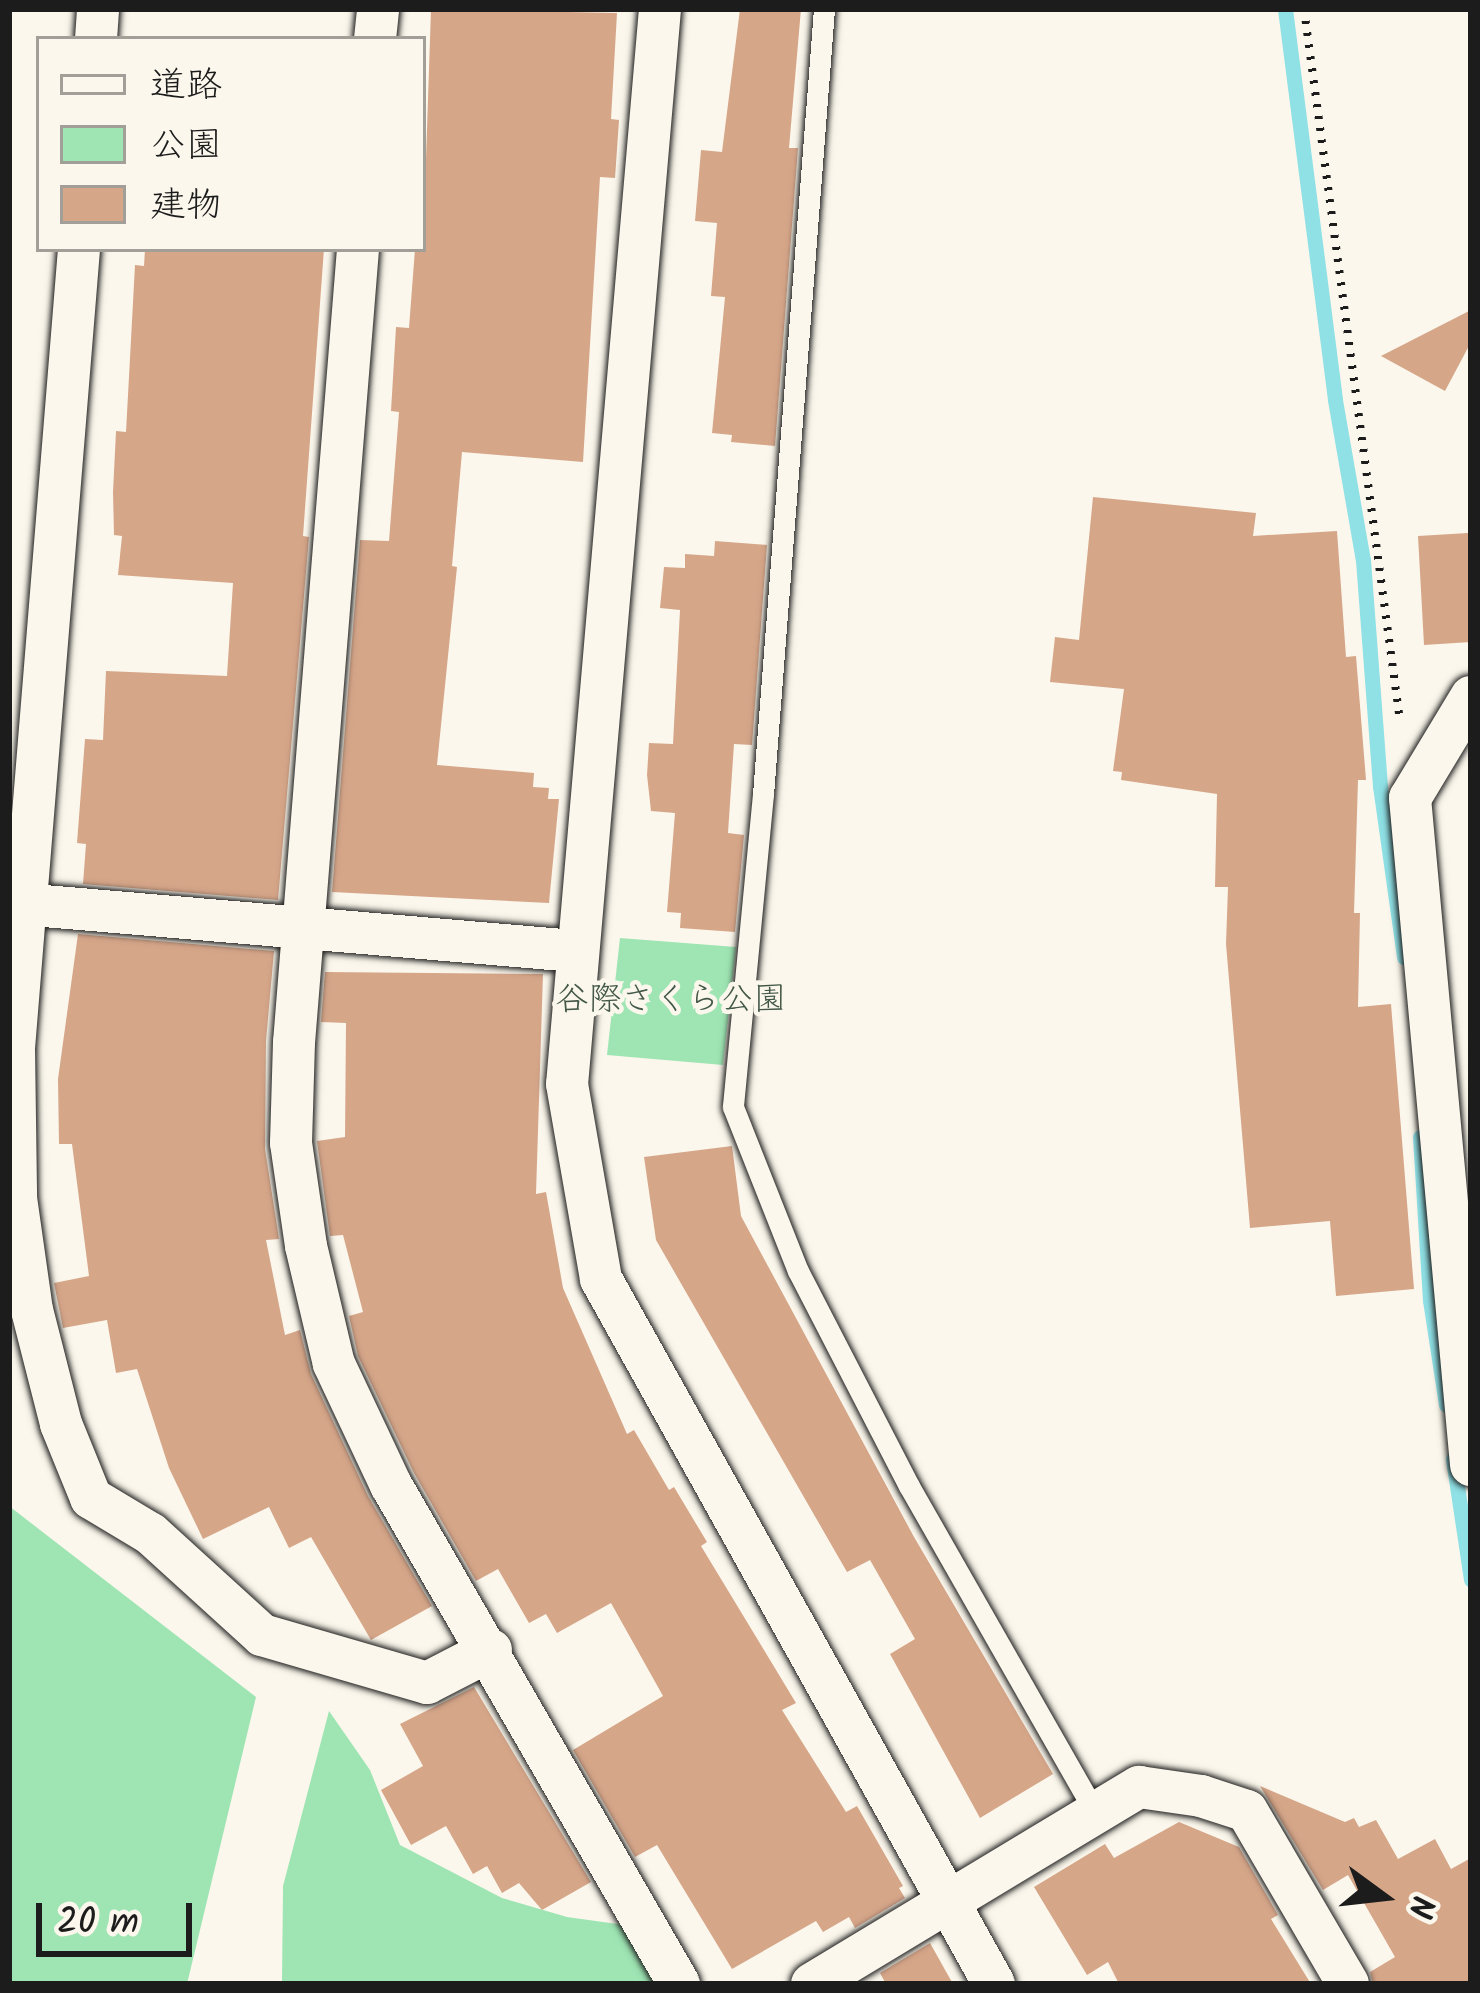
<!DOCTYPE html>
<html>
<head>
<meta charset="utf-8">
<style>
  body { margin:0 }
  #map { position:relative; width:1480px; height:1993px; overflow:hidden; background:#fbf7ec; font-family:Kalam,"Klee One",sans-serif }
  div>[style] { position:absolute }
  .green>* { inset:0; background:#9ee5b3 }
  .stream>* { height:15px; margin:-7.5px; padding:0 7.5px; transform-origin:7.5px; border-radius:7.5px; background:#8fe1e6 }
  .building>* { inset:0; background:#d6a689 }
  .path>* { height:8px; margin-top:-4px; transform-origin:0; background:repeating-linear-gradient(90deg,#1c1c1c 0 3px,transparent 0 12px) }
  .roads { filter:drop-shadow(0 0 3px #1c1c1c) drop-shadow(0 0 3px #1c1c1c) }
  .lane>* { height:21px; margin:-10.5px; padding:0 10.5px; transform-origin:10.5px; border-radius:10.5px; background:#fbf7ec }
  .street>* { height:42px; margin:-21px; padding:0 21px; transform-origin:21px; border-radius:21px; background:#fbf7ec }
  span { translate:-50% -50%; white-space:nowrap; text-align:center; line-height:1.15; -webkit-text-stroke:9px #fbf7ec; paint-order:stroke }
  .park-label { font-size:33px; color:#435849 }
  .frame { position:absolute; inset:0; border:12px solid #1c1c1c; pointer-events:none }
  .legend { position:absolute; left:36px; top:36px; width:390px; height:216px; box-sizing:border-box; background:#fbf7ec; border:3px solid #a29f99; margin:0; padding:15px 21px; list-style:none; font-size:36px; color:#1c1c1c }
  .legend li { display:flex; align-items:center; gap:24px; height:60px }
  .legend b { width:60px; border:3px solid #a29f99 }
  .north { position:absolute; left:1324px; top:1837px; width:120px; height:120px; -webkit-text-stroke:9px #fbf7ec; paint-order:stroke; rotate:105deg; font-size:33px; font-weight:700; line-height:48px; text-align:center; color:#1c1c1c }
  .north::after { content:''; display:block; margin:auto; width:42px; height:54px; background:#1c1c1c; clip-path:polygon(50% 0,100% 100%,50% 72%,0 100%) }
  .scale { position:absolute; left:36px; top:1903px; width:156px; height:54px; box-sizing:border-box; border:6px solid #1c1c1c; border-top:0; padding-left:15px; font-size:36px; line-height:42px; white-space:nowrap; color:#1c1c1c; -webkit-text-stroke:9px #fbf7ec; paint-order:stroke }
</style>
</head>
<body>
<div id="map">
  <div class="green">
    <i style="clip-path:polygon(620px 938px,736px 947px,723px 1065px,607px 1055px)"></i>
    <i style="clip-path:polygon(9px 1506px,256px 1697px,187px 1984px,9px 1984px)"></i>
    <i style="clip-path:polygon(329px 1711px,370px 1770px,400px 1845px,502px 1898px,567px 1917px,646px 1928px,679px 1984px,282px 1984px,283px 1886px)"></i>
  </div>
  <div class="stream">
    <i style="left:1285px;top:9px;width:394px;rotate:82.7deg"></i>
    <i style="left:1335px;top:400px;width:162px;rotate:80.1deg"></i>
    <i style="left:1363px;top:560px;width:227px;rotate:85.7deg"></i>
    <i style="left:1380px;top:786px;width:173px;rotate:82deg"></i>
    <i style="left:1420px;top:1137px;width:163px;rotate:86.5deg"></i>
    <i style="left:1430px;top:1300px;width:106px;rotate:81.3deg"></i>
    <i style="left:1453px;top:1459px;width:122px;rotate:81.5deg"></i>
  </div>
  <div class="building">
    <i style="clip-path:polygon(431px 9px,617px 13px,611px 119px,619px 120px,615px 178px,600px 177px,583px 462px,462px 452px,452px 566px,457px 567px,437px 765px,534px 773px,533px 787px,549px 788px,548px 799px,559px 799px,549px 903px,332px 892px,360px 540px,389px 541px,399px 412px,391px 411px,396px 327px,409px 328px,415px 249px,423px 249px)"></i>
    <i style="clip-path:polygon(740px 9px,801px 9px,789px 148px,798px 148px,775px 446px,731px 442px,732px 435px,712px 433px,725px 297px,711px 296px,717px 223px,695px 221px,701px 150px,722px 152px)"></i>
    <i style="clip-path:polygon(145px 249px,324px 249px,303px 536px,309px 537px,278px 900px,83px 884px,86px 844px,77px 843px,85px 739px,103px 740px,106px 671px,227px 676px,233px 583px,118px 575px,122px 536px,114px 535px,113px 492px,116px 431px,126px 432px,135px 265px,144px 266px)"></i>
    <i style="clip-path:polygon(1471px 310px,1471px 342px,1445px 391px,1381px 356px)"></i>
    <i style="clip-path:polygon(1093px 497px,1256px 513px,1253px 536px,1337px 531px,1346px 657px,1356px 656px,1366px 780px,1358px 780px,1354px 913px,1360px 913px,1358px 1007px,1391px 1004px,1414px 1289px,1336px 1296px,1330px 1221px,1250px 1228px,1226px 944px,1228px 887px,1215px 887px,1217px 794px,1121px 780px,1122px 772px,1113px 771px,1124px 689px,1050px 682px,1055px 637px,1079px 640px)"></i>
    <i style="clip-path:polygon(1468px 533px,1471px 642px,1424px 645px,1418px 536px)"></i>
    <i style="clip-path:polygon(715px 541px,767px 545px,752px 745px,734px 744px,728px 833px,744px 835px,735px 932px,680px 928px,681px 913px,667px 912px,675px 813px,651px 811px,647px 775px,649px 743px,673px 744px,680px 610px,660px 608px,664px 567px,685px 568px,685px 554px,714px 556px)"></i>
    <i style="clip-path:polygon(78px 934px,274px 951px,266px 1041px,265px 1149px,279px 1239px,266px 1240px,285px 1335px,300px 1330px,311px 1374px,368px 1496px,432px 1606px,371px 1640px,311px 1537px,289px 1548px,269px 1507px,203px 1539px,169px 1468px,137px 1369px,116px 1373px,107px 1320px,63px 1328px,54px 1283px,89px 1276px,72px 1144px,59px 1144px,58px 1079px)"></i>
    <i style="clip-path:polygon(325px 972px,543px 974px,536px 1194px,546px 1192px,563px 1288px,627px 1434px,634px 1430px,669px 1490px,674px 1487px,707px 1542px,701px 1546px,796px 1703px,782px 1710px,846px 1812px,857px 1806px,903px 1886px,899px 1888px,905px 1898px,855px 1928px,849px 1917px,823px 1932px,816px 1921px,732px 1969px,657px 1845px,635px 1857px,573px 1750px,663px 1696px,611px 1603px,557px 1633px,546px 1614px,529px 1623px,498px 1569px,476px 1581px,414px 1473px,358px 1356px,349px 1316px,363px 1312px,343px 1235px,330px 1236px,317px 1141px,345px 1137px,346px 1023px,321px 1022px)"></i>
    <i style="clip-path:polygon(732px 1146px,741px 1216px,914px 1537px,1053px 1774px,980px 1818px,890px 1654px,915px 1639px,870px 1560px,847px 1572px,656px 1240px,644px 1157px)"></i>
    <i style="clip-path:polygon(474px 1687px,591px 1882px,542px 1910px,519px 1883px,502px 1893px,487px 1866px,473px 1874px,446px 1826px,411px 1845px,381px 1790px,423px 1766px,400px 1724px)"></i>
    <i style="clip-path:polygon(1260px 1786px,1345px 1822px,1354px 1818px,1359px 1827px,1376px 1820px,1398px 1859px,1435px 1839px,1451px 1869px,1471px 1858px,1471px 1984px,1373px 1984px,1370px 1972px,1395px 1957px,1348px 1875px,1323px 1890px)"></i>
    <i style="clip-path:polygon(1179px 1822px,1239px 1847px,1278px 1915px,1271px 1919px,1311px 1984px,1119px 1984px,1108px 1962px,1087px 1975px,1034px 1887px,1105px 1844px,1114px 1858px)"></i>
    <i style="clip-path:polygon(930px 1943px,953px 1984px,886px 1984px,880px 1973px)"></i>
  </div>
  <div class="path">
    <i style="left:1304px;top:9px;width:718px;rotate:82.32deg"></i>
  </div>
  <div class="roads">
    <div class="lane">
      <i style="left:824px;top:9px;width:787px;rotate:94.44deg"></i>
      <i style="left:763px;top:794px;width:314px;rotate:95.5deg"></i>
      <i style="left:733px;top:1107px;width:176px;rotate:68.4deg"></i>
      <i style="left:798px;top:1271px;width:242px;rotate:62.7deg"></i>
      <i style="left:909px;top:1486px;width:375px;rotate:60.3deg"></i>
    </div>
    <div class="street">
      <i style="left:660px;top:9px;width:1079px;rotate:94.94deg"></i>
      <i style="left:567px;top:1084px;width:198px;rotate:80.1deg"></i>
      <i style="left:601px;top:1279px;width:807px;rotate:60.86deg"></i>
      <i style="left:96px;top:39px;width:30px;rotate:-86deg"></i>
      <i style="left:375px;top:39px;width:30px;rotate:-84deg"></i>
      <i style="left:79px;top:249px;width:802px;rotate:94.65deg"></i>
      <i style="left:14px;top:1048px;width:150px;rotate:89.2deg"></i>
      <i style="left:16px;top:1198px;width:113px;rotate:81.9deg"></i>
      <i style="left:32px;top:1310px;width:118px;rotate:75.7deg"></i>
      <i style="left:61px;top:1424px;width:80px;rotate:67.9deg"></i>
      <i style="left:91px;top:1498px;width:70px;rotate:31deg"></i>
      <i style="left:151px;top:1534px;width:150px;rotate:42.3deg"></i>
      <i style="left:262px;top:1635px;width:172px;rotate:16.2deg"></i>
      <i style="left:427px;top:1683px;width:72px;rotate:-27.3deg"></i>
      <i style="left:358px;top:249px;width:796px;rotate:94.61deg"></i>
      <i style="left:294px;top:1042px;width:101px;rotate:91.7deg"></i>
      <i style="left:291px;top:1143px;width:104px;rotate:81.7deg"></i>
      <i style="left:306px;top:1246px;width:121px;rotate:76.7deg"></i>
      <i style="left:334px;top:1364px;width:134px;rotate:64.8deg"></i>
      <i style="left:391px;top:1485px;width:576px;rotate:60.01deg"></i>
      <i style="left:1471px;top:697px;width:118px;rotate:121.1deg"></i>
      <i style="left:1410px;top:798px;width:670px;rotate:84.77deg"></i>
      <i style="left:9px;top:903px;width:568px;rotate:4.85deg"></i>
      <i style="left:812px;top:1984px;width:382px;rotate:-31.1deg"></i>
      <i style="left:1139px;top:1787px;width:63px;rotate:8.3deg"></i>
      <i style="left:1201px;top:1796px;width:48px;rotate:18.1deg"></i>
      <i style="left:1247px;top:1811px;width:200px;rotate:59.7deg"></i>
    </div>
  </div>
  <div class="park-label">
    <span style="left:671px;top:1001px">谷際さくら公園</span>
  </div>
  <div class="frame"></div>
  <ul class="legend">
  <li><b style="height:15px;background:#fbf7ec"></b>道路</li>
  <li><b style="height:33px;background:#9ee5b3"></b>公園</li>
  <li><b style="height:33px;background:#d6a689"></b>建物</li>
  </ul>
  <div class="north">N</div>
  <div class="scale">20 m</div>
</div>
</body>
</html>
